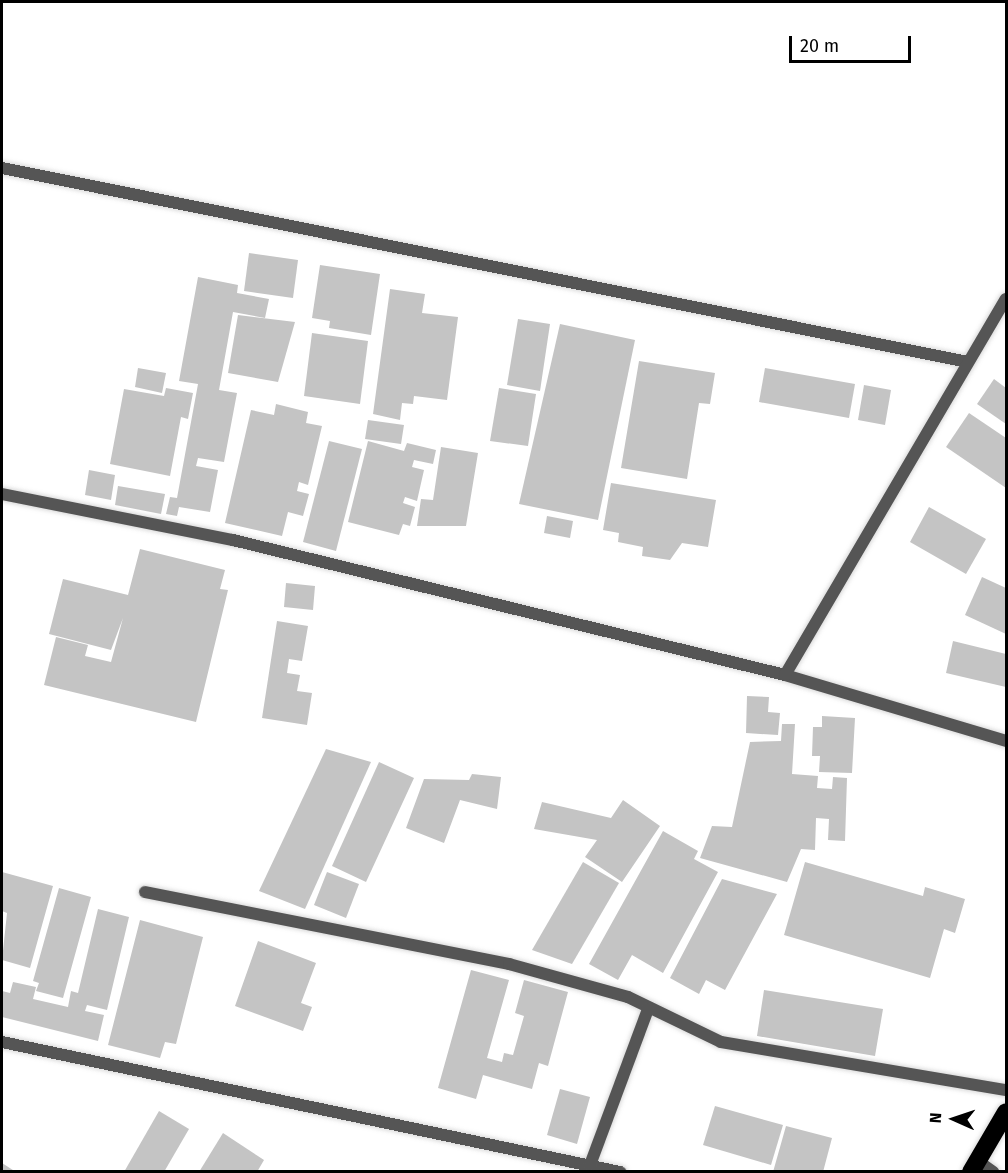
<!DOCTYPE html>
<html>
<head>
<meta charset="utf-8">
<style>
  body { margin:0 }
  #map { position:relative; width:1008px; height:1173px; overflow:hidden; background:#fff; font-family:"Fira Sans",sans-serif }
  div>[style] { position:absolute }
  .building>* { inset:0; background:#c4c4c4 }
  .roads { filter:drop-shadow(0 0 2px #dbdbdb) drop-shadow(0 0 2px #dbdbdb) }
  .street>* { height:12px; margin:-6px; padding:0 6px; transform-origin:6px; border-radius:6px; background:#555 }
  .highway>* { height:18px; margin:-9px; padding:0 9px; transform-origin:9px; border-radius:9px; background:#000 }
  span { translate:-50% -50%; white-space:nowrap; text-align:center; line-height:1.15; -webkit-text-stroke:5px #fff; paint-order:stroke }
  .frame { position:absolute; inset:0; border:3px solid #000; pointer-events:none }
  .north { position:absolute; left:924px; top:1089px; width:60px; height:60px; -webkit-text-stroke:4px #fff; paint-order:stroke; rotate:273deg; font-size:16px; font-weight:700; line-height:24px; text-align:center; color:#000 }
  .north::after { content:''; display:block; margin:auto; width:21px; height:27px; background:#000; clip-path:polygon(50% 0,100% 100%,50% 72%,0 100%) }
  .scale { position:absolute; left:789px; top:36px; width:122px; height:27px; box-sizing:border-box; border:3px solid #000; border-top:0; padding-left:8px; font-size:18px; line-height:21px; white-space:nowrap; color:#000; -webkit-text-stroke:4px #fff; paint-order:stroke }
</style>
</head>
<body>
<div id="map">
  <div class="building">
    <i style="clip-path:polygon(249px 253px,298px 260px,293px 298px,244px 291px)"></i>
    <i style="clip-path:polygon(320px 265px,380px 274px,371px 335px,329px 328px,330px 321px,312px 318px)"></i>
    <i style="clip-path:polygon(198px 277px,238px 285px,237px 293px,269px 299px,265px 318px,233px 312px,219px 390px,237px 393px,224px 462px,198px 458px,196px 466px,218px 470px,210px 512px,179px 507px,177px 516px,166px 514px,170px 497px,177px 498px,198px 384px,179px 381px)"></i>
    <i style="clip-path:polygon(390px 289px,425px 294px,422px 313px,458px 317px,447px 400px,414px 396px,413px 404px,402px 403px,400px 420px,373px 414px)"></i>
    <i style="clip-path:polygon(238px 315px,295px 322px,278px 382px,228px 373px)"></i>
    <i style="clip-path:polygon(518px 319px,550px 324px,540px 391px,507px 385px)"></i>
    <i style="clip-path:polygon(560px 324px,635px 340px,598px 520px,519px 504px)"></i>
    <i style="clip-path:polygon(312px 333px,368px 341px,360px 404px,304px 396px)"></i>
    <i style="clip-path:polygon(639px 361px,715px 373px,710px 404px,699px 403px,687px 479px,621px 468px)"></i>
    <i style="clip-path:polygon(138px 368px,166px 373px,162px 393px,135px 387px)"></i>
    <i style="clip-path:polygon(765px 368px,855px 384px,849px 418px,759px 402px)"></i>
    <i style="clip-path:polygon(994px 379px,1006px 388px,1006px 424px,977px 404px)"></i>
    <i style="clip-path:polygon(864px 385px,891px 390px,885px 425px,858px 420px)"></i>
    <i style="clip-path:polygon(166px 388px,193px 393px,188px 419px,181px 417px,170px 476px,110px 464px,124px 389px,164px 396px)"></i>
    <i style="clip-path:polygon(499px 388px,536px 394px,528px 446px,490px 441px)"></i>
    <i style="clip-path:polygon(276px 404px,308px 412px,306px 423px,322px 426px,308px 485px,299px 482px,297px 491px,309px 494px,303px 516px,288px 512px,282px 536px,225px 523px,251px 410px,274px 415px)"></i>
    <i style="clip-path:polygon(969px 413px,1006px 438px,1006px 488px,946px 447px)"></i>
    <i style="clip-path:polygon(368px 420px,404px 425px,401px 444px,365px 439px)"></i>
    <i style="clip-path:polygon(329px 441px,362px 449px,336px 551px,303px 542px)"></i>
    <i style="clip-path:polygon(368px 441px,404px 451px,407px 443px,436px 450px,433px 464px,414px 460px,412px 467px,424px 470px,417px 501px,405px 497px,403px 503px,415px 507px,410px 526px,403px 524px,399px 535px,348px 522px)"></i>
    <i style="clip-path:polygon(441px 447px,478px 453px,466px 526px,417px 526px,421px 499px,433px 500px)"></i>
    <i style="clip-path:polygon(89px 470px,115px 475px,111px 500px,85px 495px)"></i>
    <i style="clip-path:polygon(611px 483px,716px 500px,708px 547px,682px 543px,670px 560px,642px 556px,643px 547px,618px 542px,619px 533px,603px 530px)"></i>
    <i style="clip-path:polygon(118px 486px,165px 494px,161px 514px,115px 505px)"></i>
    <i style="clip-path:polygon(929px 507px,986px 539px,966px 574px,910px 542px)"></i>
    <i style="clip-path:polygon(547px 516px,573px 521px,570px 538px,544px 533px)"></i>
    <i style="clip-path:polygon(140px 549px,225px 570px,220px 589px,228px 590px,196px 722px,44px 685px,56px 637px,88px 645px,85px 656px,111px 662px,123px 618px,111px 650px,49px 634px,63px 579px,128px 595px)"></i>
    <i style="clip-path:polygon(982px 577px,1006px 588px,1006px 634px,965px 615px)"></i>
    <i style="clip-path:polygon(286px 583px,315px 586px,313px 610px,284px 607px)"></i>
    <i style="clip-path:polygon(277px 621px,308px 626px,302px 661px,289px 659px,287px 673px,300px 675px,297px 691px,312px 693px,307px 725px,262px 718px)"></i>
    <i style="clip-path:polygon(953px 641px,1006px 654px,1006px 687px,946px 673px)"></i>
    <i style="clip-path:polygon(747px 696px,769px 697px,768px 712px,780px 713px,778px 735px,746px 733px)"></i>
    <i style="clip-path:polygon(822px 716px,855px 718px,852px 773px,819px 772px,820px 756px,812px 756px,813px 727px,822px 727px)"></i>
    <i style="clip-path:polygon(782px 724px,795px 724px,792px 774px,818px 776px,817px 788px,832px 789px,833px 777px,847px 778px,845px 841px,828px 840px,829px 819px,816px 818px,815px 850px,801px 849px,787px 882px,700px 858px,712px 826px,732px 827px,750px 742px,781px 741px)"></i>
    <i style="clip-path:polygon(326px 749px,371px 762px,305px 909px,259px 891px)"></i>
    <i style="clip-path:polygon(379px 762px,414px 778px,366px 882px,332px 866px)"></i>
    <i style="clip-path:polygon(472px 774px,501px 777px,497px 809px,460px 800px,444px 843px,406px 828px,424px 779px,469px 780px)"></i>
    <i style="clip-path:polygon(623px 800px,660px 826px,622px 882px,585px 857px,597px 840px,534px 829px,542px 802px,611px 818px)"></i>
    <i style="clip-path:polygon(663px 831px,698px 851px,694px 859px,718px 872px,663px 973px,632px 955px,618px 980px,589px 964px)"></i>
    <i style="clip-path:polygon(583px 862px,619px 883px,572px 964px,532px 950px)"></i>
    <i style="clip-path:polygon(805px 862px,923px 896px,925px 887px,965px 899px,955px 933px,944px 929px,930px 978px,784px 935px)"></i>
    <i style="clip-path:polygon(2px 872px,53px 886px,30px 968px,2px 960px,7px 913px,2px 911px)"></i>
    <i style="clip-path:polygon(327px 872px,359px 884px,346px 918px,314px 905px)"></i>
    <i style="clip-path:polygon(722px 879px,777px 894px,725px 990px,706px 980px,699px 994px,670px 978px)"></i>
    <i style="clip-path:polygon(59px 888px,91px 897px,63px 998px,36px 991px,39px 983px,33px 981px)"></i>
    <i style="clip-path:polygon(98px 909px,129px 917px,107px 1010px,87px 1005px,85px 1011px,104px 1015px,98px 1041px,2px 1017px,2px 991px,10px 993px,13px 982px,36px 987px,33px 999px,68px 1007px,71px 991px,78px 993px)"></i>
    <i style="clip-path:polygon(140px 920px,203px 937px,176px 1044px,165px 1042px,160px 1058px,108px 1045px)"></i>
    <i style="clip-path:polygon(258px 941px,316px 963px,301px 1003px,312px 1007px,303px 1031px,235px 1006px)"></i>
    <i style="clip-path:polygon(471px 970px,509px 980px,487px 1058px,502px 1062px,504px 1053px,513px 1055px,524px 1016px,515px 1013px,524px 980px,568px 992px,548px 1066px,539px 1063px,532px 1089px,483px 1075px,476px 1099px,438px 1088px)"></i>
    <i style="clip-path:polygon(764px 990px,883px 1009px,875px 1056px,757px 1036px)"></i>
    <i style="clip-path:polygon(560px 1089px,590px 1097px,577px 1144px,547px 1135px)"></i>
    <i style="clip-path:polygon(715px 1106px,783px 1125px,771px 1165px,703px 1145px)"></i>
    <i style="clip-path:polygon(159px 1111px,189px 1129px,164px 1172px,124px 1172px)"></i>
    <i style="clip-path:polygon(786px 1126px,832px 1138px,823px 1172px,773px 1172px)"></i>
    <i style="clip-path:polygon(223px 1133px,264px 1160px,257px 1172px,199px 1172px)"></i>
    <i style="clip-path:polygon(2px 1163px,16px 1172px,2px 1172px)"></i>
  </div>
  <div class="roads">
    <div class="street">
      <i style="left:2px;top:168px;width:985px;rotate:11.36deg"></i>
      <i style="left:2px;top:494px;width:236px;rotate:11.3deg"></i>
      <i style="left:233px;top:540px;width:568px;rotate:13.74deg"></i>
      <i style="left:785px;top:675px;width:231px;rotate:16.6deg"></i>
      <i style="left:785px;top:675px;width:436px;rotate:-59.6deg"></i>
      <i style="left:145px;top:892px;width:371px;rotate:11.2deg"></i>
      <i style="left:509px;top:964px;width:123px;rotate:15.5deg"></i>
      <i style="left:628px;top:997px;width:103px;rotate:25.8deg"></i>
      <i style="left:721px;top:1042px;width:289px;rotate:9.6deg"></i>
      <i style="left:2px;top:1042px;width:632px;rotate:11.88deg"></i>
      <i style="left:978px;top:1161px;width:19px;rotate:36deg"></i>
      <i style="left:590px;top:1165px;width:166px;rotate:-69.6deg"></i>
    </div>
    <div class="highway">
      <i style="left:971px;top:1172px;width:69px;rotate:-59.7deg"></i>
    </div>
  </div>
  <div class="frame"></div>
  <div class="north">N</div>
  <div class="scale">20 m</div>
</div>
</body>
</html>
